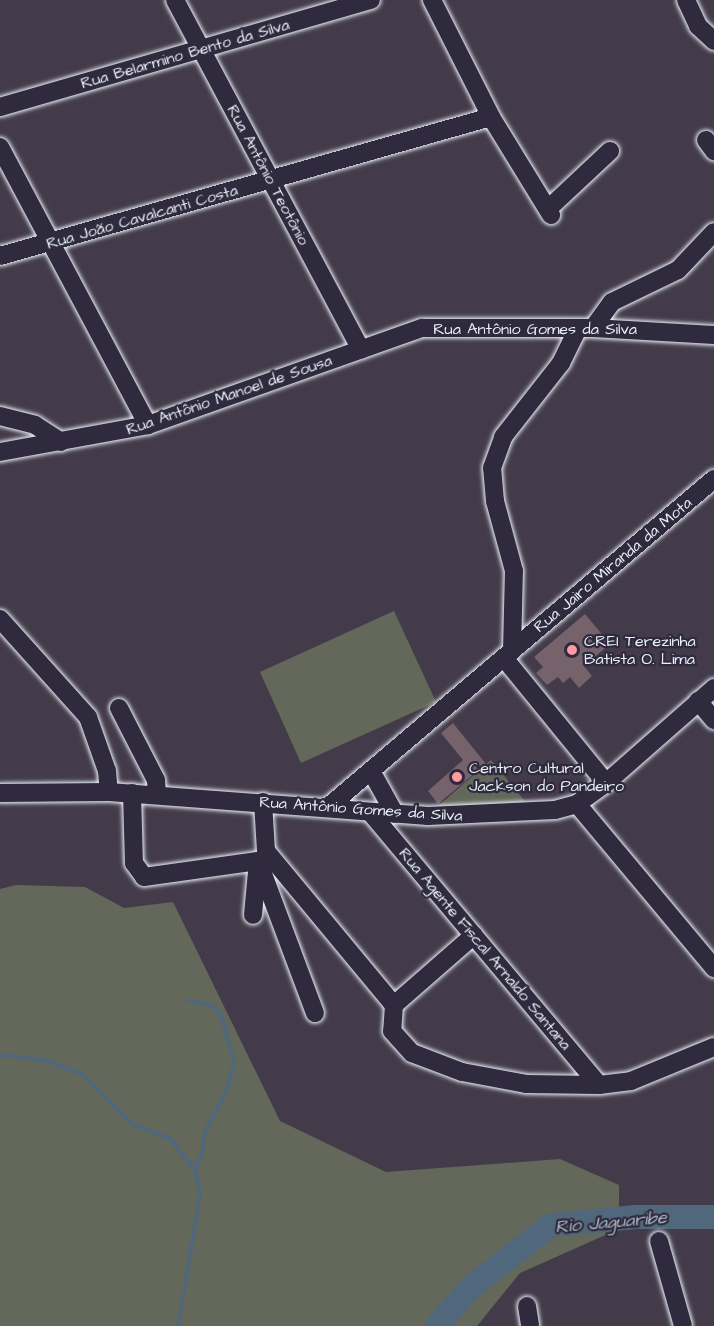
<!DOCTYPE html>
<html>
<head>
<meta charset="utf-8">
<style>
  body { margin:0 }
  #map { position:relative; width:714px; height:1326px; overflow:hidden; background:#443b4a; font-family:"Architects Daughter",sans-serif }
  div>[style] { position:absolute }
  .green>* { inset:0; background:#63685a }
  .stream>* { height:4px; margin:-2px; padding:0 2px; transform-origin:2px; border-radius:2px; background:#51677c }
  .river>* { height:24px; margin:-12px; padding:0 12px; transform-origin:12px; border-radius:12px; background:#51677c }
  .building>* { inset:0; background:#75626a }
  .roads { filter:drop-shadow(0 0 2px #e8f1f8) drop-shadow(0 0 2px #e8f1f8) }
  .minor>* { height:18px; margin:-9px; padding:0 9px; transform-origin:9px; border-radius:9px; background:#2f2a3d }
  .dots>* { width:16px; height:16px; translate:-50% -50%; box-sizing:border-box; border:3px solid #2f2a3d; border-radius:50% }
  span { translate:-50% -50%; white-space:nowrap; text-align:center; line-height:1.15; -webkit-text-stroke:4.5px #2f2a3d; paint-order:stroke }
  .street-label { font-size:16px; color:#e8f1f8 }
  .poi-label { font-size:16px; color:#e8f1f8 }
  .left { translate:0 -50%; text-align:left }
  .water-label { font-size:18px; color:#acbac6; font-style:italic }
</style>
</head>
<body>
<div id="map">
  <div class="green">
    <i style="clip-path:polygon(394px 611px,436px 702px,301px 763px,260px 672px)"></i>
    <i style="clip-path:polygon(491px 760px,533px 811px,429px 814px)"></i>
    <i style="clip-path:polygon(16px 885px,85px 887px,124px 908px,173px 902px,280px 1121px,386px 1172px,560px 1159px,619px 1185px,619px 1229px,520px 1273px,477px 1326px,0 1326px,0 889px)"></i>
  </div>
  <div class="stream">
    <i style="left:188px;top:1001px;width:24px;rotate:9deg"></i>
    <i style="left:212px;top:1005px;width:13px;rotate:48deg"></i>
    <i style="left:221px;top:1015px;width:48px;rotate:74.2deg"></i>
    <i style="left:234px;top:1061px;width:28px;rotate:103deg"></i>
    <i style="left:228px;top:1088px;width:49px;rotate:118.1deg"></i>
    <i style="left:205px;top:1131px;width:20px;rotate:96deg"></i>
    <i style="left:203px;top:1151px;width:21px;rotate:113deg"></i>
    <i style="left:0;top:1055px;width:44px;rotate:6.5deg"></i>
    <i style="left:44px;top:1060px;width:41px;rotate:19.7deg"></i>
    <i style="left:83px;top:1074px;width:70px;rotate:45.6deg"></i>
    <i style="left:132px;top:1124px;width:40px;rotate:21deg"></i>
    <i style="left:169px;top:1138px;width:41px;rotate:50.9deg"></i>
    <i style="left:195px;top:1170px;width:25px;rotate:79deg"></i>
    <i style="left:200px;top:1195px;width:133px;rotate:99.5deg"></i>
  </div>
  <div class="river">
    <i style="left:437px;top:1326px;width:52px;rotate:-48.9deg"></i>
    <i style="left:471px;top:1287px;width:101px;rotate:-37.8deg"></i>
    <i style="left:551px;top:1225px;width:85px;rotate:-5.4deg"></i>
    <i style="left:636px;top:1217px;width:78px"></i>
  </div>
  <div class="building">
    <i style="clip-path:polygon(585px 614px,610px 644px,584px 666px,592px 676px,579px 688px,570px 677px,563px 683px,558px 677px,547px 685px,536px 673px,543px 667px,534px 657px)"></i>
    <i style="clip-path:polygon(453px 723px,486px 764px,438px 804px,428px 791px,463px 760px,441px 733px)"></i>
  </div>
  <div class="roads">
    <div class="minor">
      <i style="left:175px;top:0;width:396px;rotate:62deg"></i>
      <i style="left:432px;top:0;width:131px;rotate:63.2deg"></i>
      <i style="left:491px;top:117px;width:115px;rotate:58.5deg"></i>
      <i style="left:686px;top:0;width:29px;rotate:65deg"></i>
      <i style="left:698px;top:26px;width:22px;rotate:43deg"></i>
      <i style="left:0;top:107px;width:386px;rotate:-16.1deg"></i>
      <i style="left:706px;top:140px;width:14px;rotate:54deg"></i>
      <i style="left:0;top:147px;width:315px;rotate:62deg"></i>
      <i style="left:548px;top:209px;width:85px;rotate:-43.1deg"></i>
      <i style="left:0;top:256px;width:510px;rotate:-15.81deg"></i>
      <i style="left:593px;top:328px;width:32px;rotate:-54deg"></i>
      <i style="left:612px;top:302px;width:73px;rotate:-25.9deg"></i>
      <i style="left:678px;top:270px;width:52px;rotate:-46.5deg"></i>
      <i style="left:0;top:416px;width:36px;rotate:14deg"></i>
      <i style="left:35px;top:425px;width:31px;rotate:33deg"></i>
      <i style="left:0;top:452px;width:150px;rotate:-10.3deg"></i>
      <i style="left:148px;top:425px;width:291px;rotate:-19.5deg"></i>
      <i style="left:422px;top:328px;width:171px"></i>
      <i style="left:593px;top:328px;width:121px;rotate:3.3deg"></i>
      <i style="left:0;top:619px;width:132px;rotate:48.1deg"></i>
      <i style="left:88px;top:717px;width:57px;rotate:70.6deg"></i>
      <i style="left:107px;top:771px;width:21px;rotate:85deg"></i>
      <i style="left:512px;top:651px;width:80px;rotate:-88.6deg"></i>
      <i style="left:514px;top:571px;width:73px;rotate:-105.2deg"></i>
      <i style="left:495px;top:501px;width:33px;rotate:-95deg"></i>
      <i style="left:492px;top:468px;width:33px;rotate:-70deg"></i>
      <i style="left:503px;top:437px;width:94px;rotate:-51.9deg"></i>
      <i style="left:561px;top:363px;width:39px;rotate:-64deg"></i>
      <i style="left:504px;top:658px;width:161px;rotate:50.8deg"></i>
      <i style="left:698px;top:701px;width:25px;rotate:50deg"></i>
      <i style="left:119px;top:708px;width:81px;rotate:62.8deg"></i>
      <i style="left:156px;top:780px;width:15px;rotate:86deg"></i>
      <i style="left:371px;top:771px;width:49px;rotate:60.8deg"></i>
      <i style="left:0;top:793px;width:109px;rotate:-0.5deg"></i>
      <i style="left:109px;top:792px;width:320px;rotate:4.3deg"></i>
      <i style="left:428px;top:816px;width:127px;rotate:-2.7deg"></i>
      <i style="left:555px;top:810px;width:23px;rotate:-15deg"></i>
      <i style="left:577px;top:804px;width:36px;rotate:-36deg"></i>
      <i style="left:606px;top:783px;width:144px;rotate:-41.3deg"></i>
      <i style="left:132px;top:793px;width:70px;rotate:88.4deg"></i>
      <i style="left:134px;top:863px;width:17px;rotate:54deg"></i>
      <i style="left:144px;top:877px;width:115px;rotate:-8deg"></i>
      <i style="left:258px;top:861px;width:54px;rotate:95.3deg"></i>
      <i style="left:263px;top:802px;width:49px;rotate:86.5deg"></i>
      <i style="left:266px;top:851px;width:200px;rotate:50.3deg"></i>
      <i style="left:577px;top:804px;width:214px;rotate:50.1deg"></i>
      <i style="left:328px;top:807px;width:507px;rotate:-40.36deg"></i>
      <i style="left:370px;top:812px;width:356px;rotate:50deg"></i>
      <i style="left:260px;top:866px;width:157px;rotate:69.5deg"></i>
      <i style="left:394px;top:1005px;width:26px;rotate:94deg"></i>
      <i style="left:392px;top:1031px;width:30px;rotate:48deg"></i>
      <i style="left:412px;top:1053px;width:53px;rotate:20.8deg"></i>
      <i style="left:462px;top:1072px;width:65px;rotate:10.6deg"></i>
      <i style="left:526px;top:1084px;width:73px;rotate:0.8deg"></i>
      <i style="left:599px;top:1085px;width:32px;rotate:-7deg"></i>
      <i style="left:631px;top:1081px;width:90px;rotate:-22.3deg"></i>
      <i style="left:394px;top:1005px;width:106px;rotate:-41.2deg"></i>
      <i style="left:659px;top:1241px;width:88px;rotate:74.2deg"></i>
      <i style="left:527px;top:1306px;width:20px;rotate:81deg"></i>
    </div>
  </div>
  <div class="dots">
    <i style="left:572px;top:650px;background:#ff9aa2"></i>
    <i style="left:457px;top:777px;background:#ff9aa2"></i>
  </div>
  <div class="street-label">
    <span style="left:185px;top:54px;rotate:-16deg">Rua Belarmino Bento da Silva</span>
    <span style="left:268px;top:175px;rotate:62deg">Rua Antônio Teotônio</span>
    <span style="left:142px;top:217px;rotate:-16deg">Rua João Cavalcanti Costa</span>
    <span style="left:535px;top:329px">Rua Antônio Gomes da Silva</span>
    <span style="left:229px;top:395px;rotate:-19deg">Rua Antônio Manoel de Sousa</span>
    <span style="left:613px;top:565px;rotate:-40deg">Rua Jairo Miranda da Mota</span>
    <span style="left:361px;top:809px;rotate:4deg">Rua Antônio Gomes da Silva</span>
    <span style="left:485px;top:949px;rotate:50deg">Rua Agente Fiscal Arnaldo Santana</span>
  </div>
  <div class="poi-label">
    <span class="left" style="left:584px;top:650px">CREI Terezinha<br>Batista O. Lima</span>
    <span class="left" style="left:469px;top:777px">Centro Cultural<br>Jackson do Pandeiro</span>
  </div>
  <div class="water-label">
    <span style="left:611px;top:1223px;rotate:-5deg">Rio Jaguaribe</span>
  </div>
</div>
</body>
</html>
